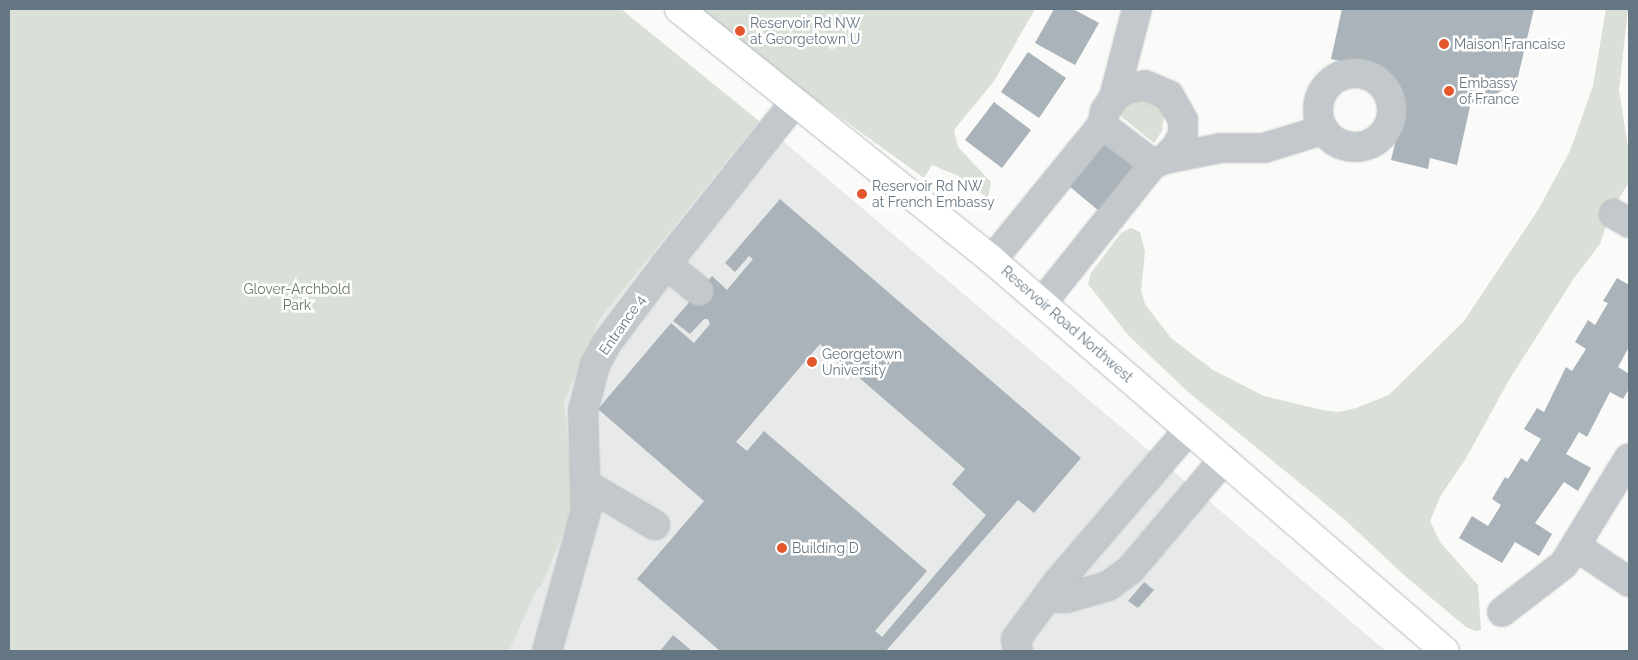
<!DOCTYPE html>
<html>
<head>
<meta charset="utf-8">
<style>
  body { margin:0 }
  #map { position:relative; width:1638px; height:660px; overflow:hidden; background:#fafaf8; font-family:Raleway,sans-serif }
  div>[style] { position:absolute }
  .built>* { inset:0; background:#e8e9e9 }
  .green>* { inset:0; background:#dadfd7 }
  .building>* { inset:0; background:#aab3b9 }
  .roads { filter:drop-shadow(0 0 1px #b5babe) drop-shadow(0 0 1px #b5babe) }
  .minor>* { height:28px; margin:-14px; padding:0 14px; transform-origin:14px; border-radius:14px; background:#c3c8cc }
  .minor>.ring { margin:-14px; padding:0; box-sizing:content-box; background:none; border:28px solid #c3c8cc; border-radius:50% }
  .major>* { height:28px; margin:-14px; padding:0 14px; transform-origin:14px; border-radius:14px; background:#fff }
  .dots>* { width:14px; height:14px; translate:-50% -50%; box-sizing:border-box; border:2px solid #fff; border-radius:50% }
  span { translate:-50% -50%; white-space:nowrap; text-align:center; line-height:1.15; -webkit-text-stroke:5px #fff; paint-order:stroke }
  .poi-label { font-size:14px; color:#657683 }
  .left { translate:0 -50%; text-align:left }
  .park-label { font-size:14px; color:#687a64 }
  .street-label { font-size:14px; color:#657683 }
  .frame { position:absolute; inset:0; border:10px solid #657683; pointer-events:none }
</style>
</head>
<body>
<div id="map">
  <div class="built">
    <i style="clip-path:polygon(759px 121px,1386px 651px,509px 651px,575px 505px,564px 403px,599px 320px)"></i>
  </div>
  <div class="green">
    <i style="clip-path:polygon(9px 9px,621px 9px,759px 121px,599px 320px,564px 403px,575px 505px,541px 587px,538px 587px,509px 651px,9px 651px)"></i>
    <i style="clip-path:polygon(701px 9px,1035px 9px,994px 81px,954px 130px,958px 147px,991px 182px,988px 198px,956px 175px,932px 165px,924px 178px,794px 84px)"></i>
    <i style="clip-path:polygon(1606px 9px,1628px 9px,1619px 90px,1629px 154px,1628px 184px,1611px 211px,1600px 244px,1574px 278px,1509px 380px,1465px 460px,1441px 495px,1430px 521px,1440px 542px,1478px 585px,1481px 630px,1476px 631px,1466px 627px,1405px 576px,1344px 519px,1187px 391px,1128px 335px,1088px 284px,1091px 273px,1121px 233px,1131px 228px,1140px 232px,1145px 252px,1141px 291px,1145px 304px,1171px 338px,1213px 370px,1264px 396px,1322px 410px,1339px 412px,1356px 408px,1389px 395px,1464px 321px,1538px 210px,1570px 151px,1593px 86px)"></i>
    <i style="clip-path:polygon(1134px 97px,1157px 101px,1164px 115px,1162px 131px,1154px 143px,1118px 114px)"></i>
  </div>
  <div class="building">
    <i style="clip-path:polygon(1054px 9px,1073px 9px,1099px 23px,1075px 65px,1035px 43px)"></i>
    <i style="clip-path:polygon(1342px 9px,1534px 9px,1517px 81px,1480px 104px,1471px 102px,1457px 165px,1430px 158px,1428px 169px,1391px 160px,1405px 102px,1385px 71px,1331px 59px)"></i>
    <i style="clip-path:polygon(1028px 52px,1066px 78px,1039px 118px,1001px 92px)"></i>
    <i style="clip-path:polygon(994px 102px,1031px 130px,1002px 168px,965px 140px)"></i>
    <i style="clip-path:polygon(1100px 136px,1137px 166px,1099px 211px,1063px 181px)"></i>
    <i style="clip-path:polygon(evenodd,780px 199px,1081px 458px,1034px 513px,1018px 500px,886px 651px,720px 651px,637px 579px,704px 501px,598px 409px,671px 323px,694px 343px,710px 324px,708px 319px,704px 319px,690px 334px,673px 321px,712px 276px,727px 290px,753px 259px,749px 256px,735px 272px,725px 263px,780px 199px,820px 344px,965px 469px,952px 484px,986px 515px,882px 637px,875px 631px,927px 571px,764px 431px,747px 451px,736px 442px,820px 344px)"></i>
    <i style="clip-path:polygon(1617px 278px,1629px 285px,1629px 347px,1618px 367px,1629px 374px,1629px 389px,1623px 399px,1610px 392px,1587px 437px,1579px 432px,1566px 454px,1591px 468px,1578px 491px,1564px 482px,1535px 523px,1552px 534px,1539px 556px,1515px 542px,1502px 563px,1459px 538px,1472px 516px,1488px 526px,1501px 505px,1492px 499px,1505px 477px,1508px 479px,1521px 458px,1527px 462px,1541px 439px,1524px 429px,1537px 408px,1544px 412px,1566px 367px,1572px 371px,1586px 349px,1575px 342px,1588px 320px,1595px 325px,1608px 303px,1603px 301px)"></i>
    <i style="clip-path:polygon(1144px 582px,1154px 590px,1138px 608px,1128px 601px)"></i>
    <i style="clip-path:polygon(673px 635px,692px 651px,660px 651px)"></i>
  </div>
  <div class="roads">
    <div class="minor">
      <i class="ring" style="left:1318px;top:73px;width:46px;height:46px"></i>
      <i style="left:1145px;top:85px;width:26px;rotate:23deg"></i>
      <i style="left:1169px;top:95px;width:29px;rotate:61deg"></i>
      <i style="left:1183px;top:120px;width:14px;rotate:90deg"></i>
      <i style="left:1183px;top:134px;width:13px;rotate:117deg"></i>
      <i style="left:1177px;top:146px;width:18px;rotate:133deg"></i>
      <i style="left:1165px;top:159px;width:13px;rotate:157deg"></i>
      <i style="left:1153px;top:164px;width:64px;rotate:-142.6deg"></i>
      <i style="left:1102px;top:125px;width:14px;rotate:-78deg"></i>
      <i style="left:1105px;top:111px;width:17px;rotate:-57deg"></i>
      <i style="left:1114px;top:97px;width:14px;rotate:-36deg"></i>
      <i style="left:1125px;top:89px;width:20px;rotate:-11deg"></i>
      <i style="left:1114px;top:97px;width:91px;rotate:-75.4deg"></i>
      <i style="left:1165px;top:159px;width:57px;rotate:-11.1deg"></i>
      <i style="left:1221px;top:148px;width:43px"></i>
      <i style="left:1264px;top:148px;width:62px;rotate:-17deg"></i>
      <i style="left:1614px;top:214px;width:17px;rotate:31deg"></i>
      <i style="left:992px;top:260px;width:174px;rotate:-50.8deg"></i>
      <i style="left:666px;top:264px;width:43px;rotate:39.3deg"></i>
      <i style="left:1042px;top:303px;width:178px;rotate:-51.4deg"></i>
      <i style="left:587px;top:485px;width:79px;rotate:30.5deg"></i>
      <i style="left:1577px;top:547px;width:63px;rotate:33.9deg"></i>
      <i style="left:1046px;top:598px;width:20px"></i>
      <i style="left:1066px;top:598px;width:44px;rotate:-15.9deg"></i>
      <i style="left:1108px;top:586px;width:27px;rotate:-36deg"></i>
      <i style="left:1130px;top:570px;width:145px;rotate:-49.7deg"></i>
      <i style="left:1502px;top:612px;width:78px;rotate:-37.7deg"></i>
      <i style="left:1564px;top:564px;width:124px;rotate:-58.5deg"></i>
      <i style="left:547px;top:651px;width:145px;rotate:-74.4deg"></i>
      <i style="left:586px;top:511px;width:100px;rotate:-91.7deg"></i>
      <i style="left:583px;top:411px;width:48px;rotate:-75.4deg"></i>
      <i style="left:595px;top:365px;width:24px;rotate:-62deg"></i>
      <i style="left:606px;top:344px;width:100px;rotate:-53.1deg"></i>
      <i style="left:666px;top:264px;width:207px;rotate:-51.5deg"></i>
      <i style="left:1018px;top:651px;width:12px;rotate:-99deg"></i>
      <i style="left:1016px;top:639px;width:71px;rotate:-53.6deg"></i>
      <i style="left:1058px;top:582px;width:201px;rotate:-49.4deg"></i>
    </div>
    <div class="major">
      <i style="left:679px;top:9px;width:401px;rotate:38.7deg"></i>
      <i style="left:992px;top:260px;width:598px;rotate:40.8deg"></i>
    </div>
  </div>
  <div class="dots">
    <i style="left:740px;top:31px;background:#e4572e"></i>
    <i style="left:1444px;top:44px;background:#e4572e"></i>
    <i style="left:1449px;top:91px;background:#e4572e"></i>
    <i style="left:862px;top:194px;background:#e4572e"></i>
    <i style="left:812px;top:362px;background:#e4572e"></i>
    <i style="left:782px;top:548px;background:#e4572e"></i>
  </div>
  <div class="poi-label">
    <span class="left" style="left:750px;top:31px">Reservoir Rd NW<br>at Georgetown U</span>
    <span class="left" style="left:1454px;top:44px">Maison Francaise</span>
    <span class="left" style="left:1459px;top:91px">Embassy<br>of France</span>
    <span class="left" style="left:872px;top:194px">Reservoir Rd NW<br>at French Embassy</span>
    <span class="left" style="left:822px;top:362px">Georgetown<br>University</span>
    <span class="left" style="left:792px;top:548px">Building D</span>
  </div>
  <div class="park-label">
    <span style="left:297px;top:297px">Glover-Archbold<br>Park</span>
  </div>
  <div class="street-label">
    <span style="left:1067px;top:324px;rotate:41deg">Reservoir Road Northwest</span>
    <span style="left:622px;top:325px;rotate:-55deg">Entrance 4</span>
  </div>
  <div class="frame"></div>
</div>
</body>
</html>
